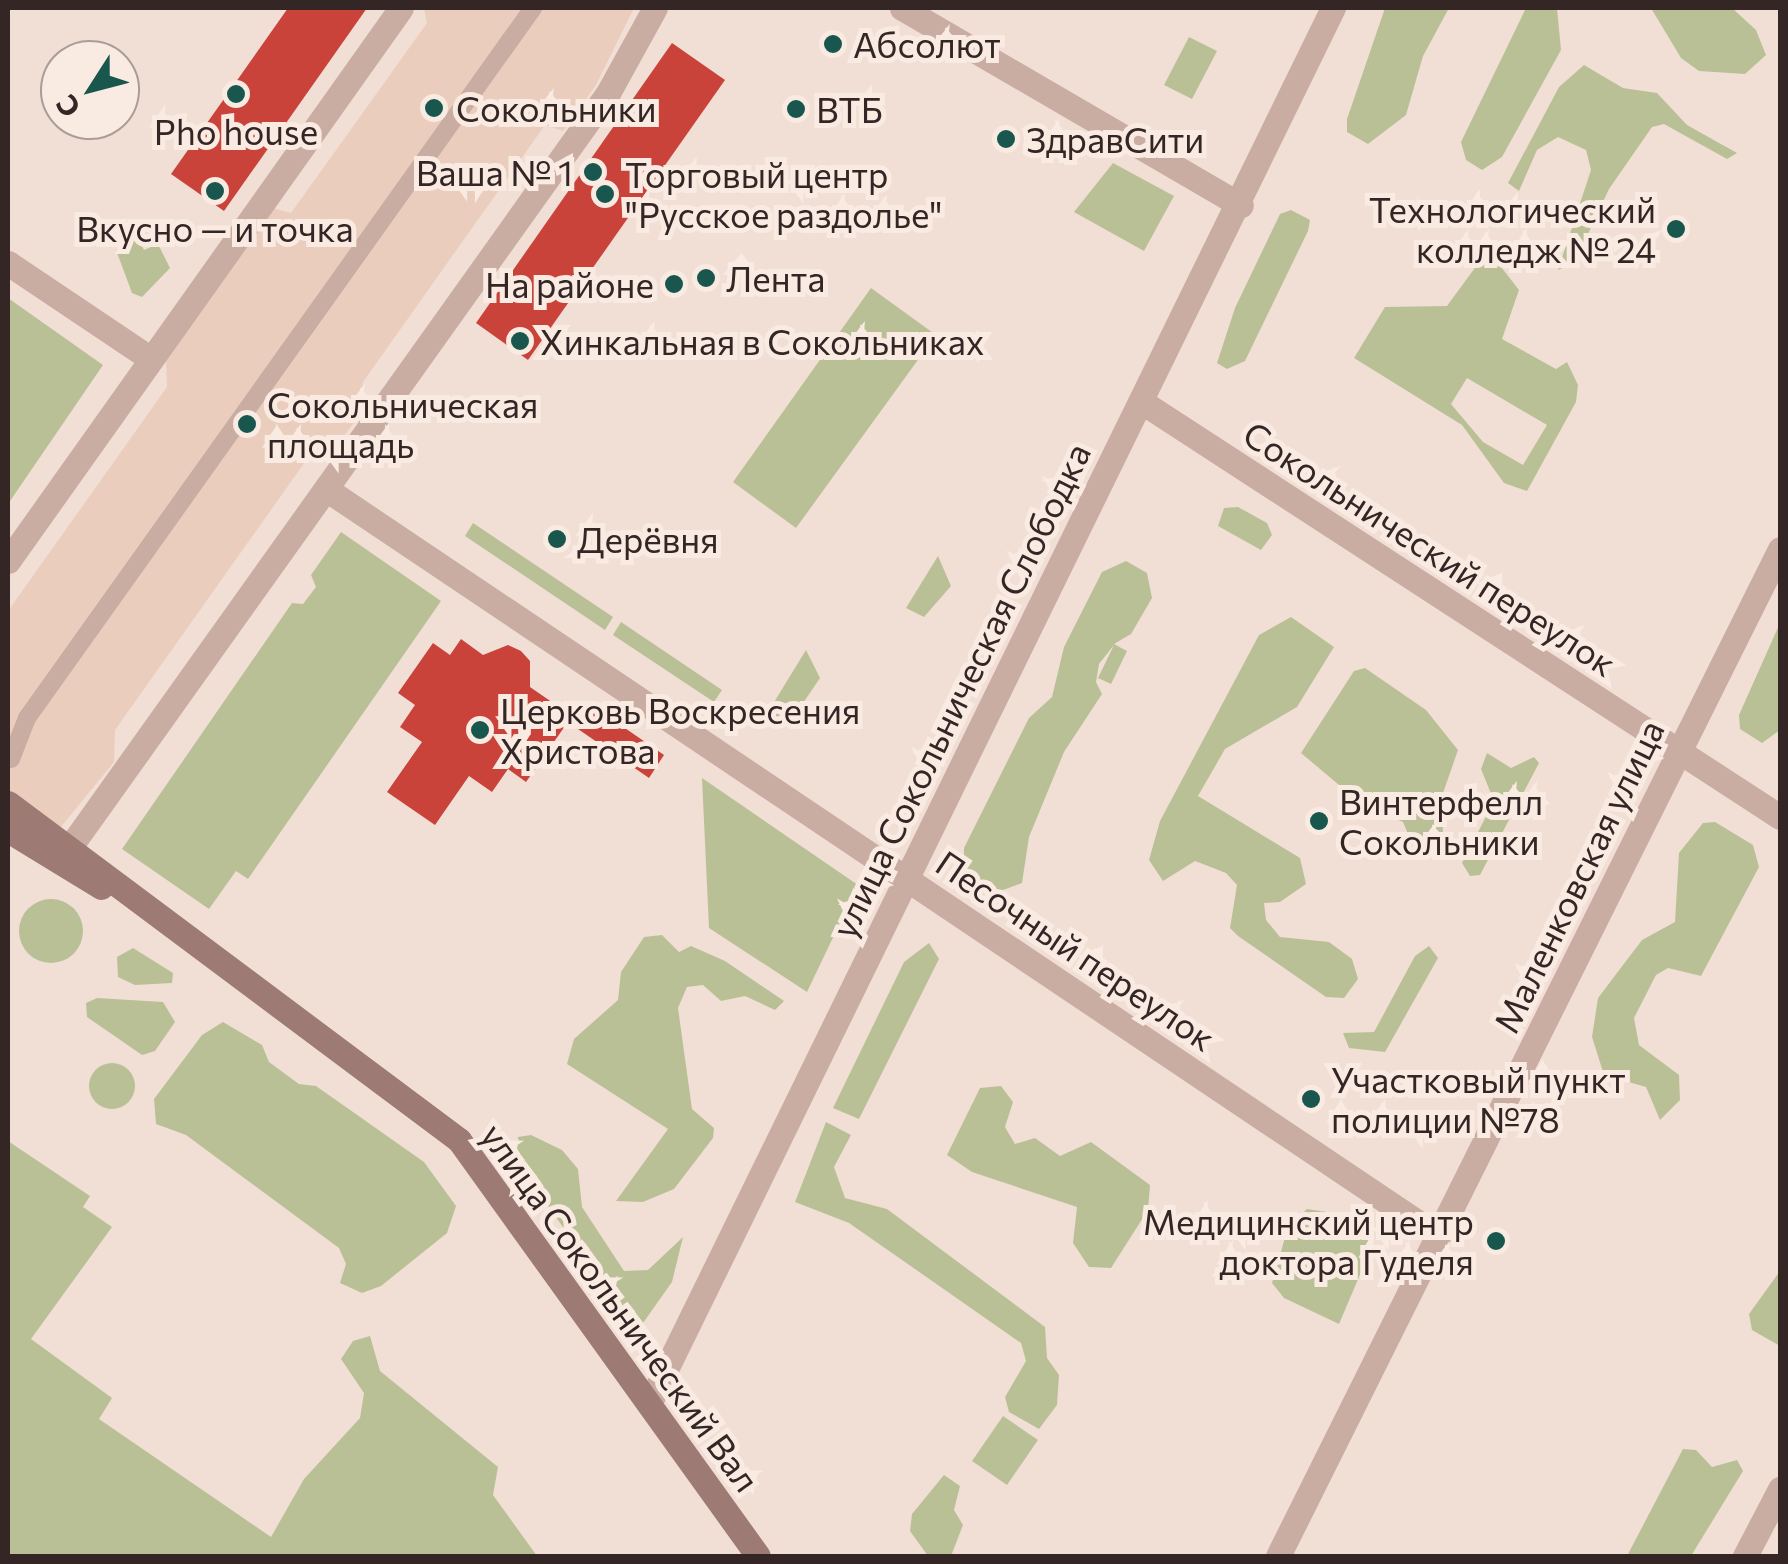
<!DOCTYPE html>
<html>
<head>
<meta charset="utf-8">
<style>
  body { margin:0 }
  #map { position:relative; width:1788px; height:1564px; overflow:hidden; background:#f1dfd6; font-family:Commissioner,sans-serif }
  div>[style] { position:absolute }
  .green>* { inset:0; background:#bac096 }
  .round { border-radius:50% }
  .plaza>* { inset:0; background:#eacdbc }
  .building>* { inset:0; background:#ca433b }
  .pedestrian>* { height:18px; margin:-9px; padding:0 9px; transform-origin:9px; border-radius:9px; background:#c9aca2 }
  .minor>* { height:25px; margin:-12.5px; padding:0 12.5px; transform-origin:12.5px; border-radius:12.5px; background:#c9aca2 }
  .tertiary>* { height:25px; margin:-12.5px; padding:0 12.5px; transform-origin:12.5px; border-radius:12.5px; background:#c9aca2 }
  .secondary>* { height:25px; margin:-12.5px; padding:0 12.5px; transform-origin:12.5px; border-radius:12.5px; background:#9d7b74 }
  .dots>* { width:28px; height:28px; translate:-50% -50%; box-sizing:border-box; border:5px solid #f9eae2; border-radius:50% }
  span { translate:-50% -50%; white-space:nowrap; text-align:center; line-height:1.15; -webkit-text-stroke:10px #f9eae2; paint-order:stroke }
  .poi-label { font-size:35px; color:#332625 }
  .left { translate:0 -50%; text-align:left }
  .right { translate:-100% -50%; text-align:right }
  .street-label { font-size:35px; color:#332625 }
  .frame { position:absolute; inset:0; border:10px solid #332625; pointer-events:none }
  .north { position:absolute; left:40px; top:40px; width:100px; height:100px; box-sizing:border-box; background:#f9eae2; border:2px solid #aa9c96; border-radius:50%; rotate:234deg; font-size:28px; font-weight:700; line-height:40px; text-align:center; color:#332625 }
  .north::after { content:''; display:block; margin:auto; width:35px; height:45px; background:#19564e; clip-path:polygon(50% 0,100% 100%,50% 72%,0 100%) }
</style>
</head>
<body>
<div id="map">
  <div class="green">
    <i style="clip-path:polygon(1385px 8px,1449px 8px,1423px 56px,1406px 115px,1368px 144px,1347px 132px,1347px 119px)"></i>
    <i style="clip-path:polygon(1526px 8px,1557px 8px,1561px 50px,1502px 157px,1482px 170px,1466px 160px,1461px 142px)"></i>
    <i style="clip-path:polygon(1651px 8px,1732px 8px,1756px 30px,1766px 55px,1745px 74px,1699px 71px,1681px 58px)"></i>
    <i style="clip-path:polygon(1189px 37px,1217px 51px,1192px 99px,1164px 85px)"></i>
    <i style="clip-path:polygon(1584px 65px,1623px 88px,1657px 93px,1687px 125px,1737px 153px,1727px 159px,1664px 124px,1652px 127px,1609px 189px,1575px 262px,1558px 270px,1591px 170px,1586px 150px,1558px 137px,1537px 150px,1519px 191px,1508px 183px,1559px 87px)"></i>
    <i style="clip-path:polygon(1113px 163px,1174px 196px,1144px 251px,1074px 212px)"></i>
    <i style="clip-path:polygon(1291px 210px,1310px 220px,1308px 231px,1245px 361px,1227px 369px,1217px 363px,1235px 308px,1280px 214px)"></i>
    <i style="clip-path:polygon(136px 234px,144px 250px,158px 244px,170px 268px,142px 297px,132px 293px,116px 250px)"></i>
    <i style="clip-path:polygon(evenodd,1488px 250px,1519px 290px,1502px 339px,1556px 369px,1567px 362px,1578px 385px,1576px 402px,1527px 491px,1504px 483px,1462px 425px,1354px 358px,1385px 307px,1447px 306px,1488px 250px,1467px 378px,1547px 425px,1523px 465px,1483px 442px,1451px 404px,1467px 378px)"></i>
    <i style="clip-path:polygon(871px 288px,936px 335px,796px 528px,733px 482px)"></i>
    <i style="clip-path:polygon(8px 298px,103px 365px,8px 504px)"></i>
    <i style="clip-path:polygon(1238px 507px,1267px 523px,1272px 535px,1261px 550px,1218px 526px,1224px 508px)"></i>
    <i style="clip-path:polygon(473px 523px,613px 617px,605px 630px,465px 536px)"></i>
    <i style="clip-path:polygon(341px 532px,441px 601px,248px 879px,236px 871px,209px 909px,122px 849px,292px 603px,303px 604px,316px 587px,311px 575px)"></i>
    <i style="clip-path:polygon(938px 556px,951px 586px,924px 617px,906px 608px)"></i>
    <i style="clip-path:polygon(1126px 561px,1147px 573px,1152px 598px,1131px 634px,1114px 644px,1127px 651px,1111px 684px,1098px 678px,1114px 645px,1099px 664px,1096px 682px,1102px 694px,1064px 752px,1029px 837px,1022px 883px,995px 893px,964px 873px,964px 848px,1029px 718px,1052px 697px,1064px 647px,1102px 572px)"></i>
    <i style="clip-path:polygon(1291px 617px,1334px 647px,1297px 707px,1225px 749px,1198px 796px,1300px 858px,1306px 884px,1280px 902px,1264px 903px,1266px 920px,1280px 937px,1329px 942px,1352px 959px,1358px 979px,1344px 998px,1326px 997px,1238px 936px,1230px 928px,1237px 885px,1226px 873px,1195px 861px,1163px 881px,1149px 860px,1160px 821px,1259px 635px)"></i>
    <i style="clip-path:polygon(621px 622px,722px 690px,714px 702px,613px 635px)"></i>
    <i style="clip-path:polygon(1780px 623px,1780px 730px,1762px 743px,1740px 729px,1739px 715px)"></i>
    <i style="clip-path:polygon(806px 650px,820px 678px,793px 718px,771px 723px,768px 712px)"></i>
    <i style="clip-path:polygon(1365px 668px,1426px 710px,1458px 750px,1442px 796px,1443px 836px,1430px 858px,1415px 851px,1403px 822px,1364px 806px,1301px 753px,1354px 671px)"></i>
    <i style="clip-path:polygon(1487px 753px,1511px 768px,1534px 757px,1539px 763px,1480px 875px,1470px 876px,1462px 863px,1494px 801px,1481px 769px)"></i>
    <i style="clip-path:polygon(702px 778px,858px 885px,807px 992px,709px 928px)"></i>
    <i style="clip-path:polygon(1715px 822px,1753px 845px,1759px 867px,1701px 976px,1668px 968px,1656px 975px,1634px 1018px,1639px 1045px,1679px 1075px,1680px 1100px,1660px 1120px,1646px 1087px,1604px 1075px,1592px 1037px,1598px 998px,1642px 940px,1675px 922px,1679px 853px,1703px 823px)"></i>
    <i class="round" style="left:19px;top:899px;width:64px;height:64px"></i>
    <i style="clip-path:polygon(662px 935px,679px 952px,691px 946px,725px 961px,784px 1001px,775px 1010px,745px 996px,721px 1001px,703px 985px,687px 987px,678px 1008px,692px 1109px,714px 1128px,713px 1138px,674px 1189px,643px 1202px,616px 1201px,668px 1129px,567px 1064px,574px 1039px,618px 1000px,621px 972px,644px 937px)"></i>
    <i style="clip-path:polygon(929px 943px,939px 959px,859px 1119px,833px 1108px,904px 962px)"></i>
    <i style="clip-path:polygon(1429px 946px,1438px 958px,1385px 1052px,1349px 1048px,1343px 1033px,1374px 1032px,1415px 956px)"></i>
    <i style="clip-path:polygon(133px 948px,173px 973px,172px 983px,135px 985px,118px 977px,117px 957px)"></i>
    <i style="clip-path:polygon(97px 998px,163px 1002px,175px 1022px,155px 1051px,142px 1055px,87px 1017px,86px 1003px)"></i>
    <i style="clip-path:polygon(223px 1022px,262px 1045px,269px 1062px,299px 1084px,316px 1086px,424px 1162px,456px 1206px,447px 1233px,381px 1286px,362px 1293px,340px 1283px,346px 1264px,339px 1248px,186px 1135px,156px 1124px,154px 1099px,202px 1035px)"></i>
    <i class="round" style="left:89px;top:1063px;width:46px;height:46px"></i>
    <i style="clip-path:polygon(1001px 1086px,1013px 1102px,1005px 1127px,1015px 1144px,1035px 1138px,1060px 1156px,1091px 1142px,1150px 1185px,1148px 1210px,1111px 1268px,1089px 1267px,1073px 1243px,1077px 1207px,972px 1172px,947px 1155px,980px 1088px)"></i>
    <i style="clip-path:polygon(826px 1122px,851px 1135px,834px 1167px,845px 1198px,887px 1209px,1045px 1327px,1047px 1358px,1059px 1375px,1057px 1405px,1039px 1429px,1009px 1412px,1005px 1397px,1026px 1361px,1021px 1343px,849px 1223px,795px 1202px)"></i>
    <i style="clip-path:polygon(531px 1135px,562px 1150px,578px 1169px,582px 1207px,624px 1271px,648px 1270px,683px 1237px,672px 1282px,643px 1323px,617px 1303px,533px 1185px,517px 1148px,518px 1137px)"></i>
    <i style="clip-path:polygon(8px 1141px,90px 1196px,83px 1207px,112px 1227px,31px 1339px,112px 1398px,99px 1419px,271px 1537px,304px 1479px,360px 1418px,364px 1393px,341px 1359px,353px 1341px,370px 1336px,380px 1371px,498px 1467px,493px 1495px,537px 1556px,8px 1556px)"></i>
    <i style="clip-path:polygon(1307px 1209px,1333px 1213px,1373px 1244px,1339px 1324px,1284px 1298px,1272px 1283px,1288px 1227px)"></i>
    <i style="clip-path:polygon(1780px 1271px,1780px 1346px,1752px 1330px,1749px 1314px)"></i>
    <i style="clip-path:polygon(1003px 1416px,1038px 1440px,1007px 1485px,972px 1461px)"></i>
    <i style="clip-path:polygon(1683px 1449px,1696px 1450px,1712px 1467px,1737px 1460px,1743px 1471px,1691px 1556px,1627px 1556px)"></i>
    <i style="clip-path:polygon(944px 1475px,960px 1486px,954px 1510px,963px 1525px,951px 1556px,928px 1556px,910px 1531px,912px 1514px)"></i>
  </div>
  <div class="plaza">
    <i style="clip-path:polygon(424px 8px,634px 8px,596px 85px,563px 131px,545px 125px,363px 382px,360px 416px,336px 445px,322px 438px,115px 730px,114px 762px,60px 828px,8px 792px,8px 611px,167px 387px,166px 357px,273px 208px,291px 213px,427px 23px)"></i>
  </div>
  <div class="building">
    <i style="clip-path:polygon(288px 8px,367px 8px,224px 211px,171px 174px)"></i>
    <i style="clip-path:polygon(672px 43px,725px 80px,528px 360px,476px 323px)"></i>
    <i style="clip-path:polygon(461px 639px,483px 655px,508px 645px,521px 651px,530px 661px,530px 687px,572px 716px,526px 782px,508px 769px,492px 792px,469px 776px,435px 825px,387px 792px,422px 742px,400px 727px,415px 705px,398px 693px,433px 643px,450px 655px)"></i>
    <i style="clip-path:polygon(593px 706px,664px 755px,649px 778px,578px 729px)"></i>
  </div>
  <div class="pedestrian">
    <i style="left:11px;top:759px;width:44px;rotate:-68.7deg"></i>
    <i style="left:27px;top:718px;width:872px;rotate:-54.52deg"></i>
  </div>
  <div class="minor">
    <i style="left:902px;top:8px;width:392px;rotate:30.2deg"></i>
    <i style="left:8px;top:263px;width:172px;rotate:33.9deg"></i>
    <i style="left:1142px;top:402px;width:761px;rotate:33.04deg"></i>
    <i style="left:326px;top:489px;width:1340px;rotate:33.89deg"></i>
    <i style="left:8px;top:561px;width:678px;rotate:-54.6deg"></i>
    <i style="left:51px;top:854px;width:20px;rotate:-20deg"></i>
    <i style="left:70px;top:847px;width:926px;rotate:-54.49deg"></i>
    <i style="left:608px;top:93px;width:97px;rotate:-61.1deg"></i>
    <i style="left:649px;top:1404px;width:1555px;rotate:-63.9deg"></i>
    <i style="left:1745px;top:1556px;width:76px;rotate:-62.4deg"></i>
  </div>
  <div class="tertiary">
    <i style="left:1278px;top:1556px;width:1125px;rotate:-63.5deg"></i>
  </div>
  <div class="secondary">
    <i style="left:8px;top:803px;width:563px;rotate:36.77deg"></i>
    <i style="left:459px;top:1140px;width:512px;rotate:54.29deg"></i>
    <i style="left:8px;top:830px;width:109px;rotate:31.5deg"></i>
  </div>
  <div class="dots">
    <i style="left:833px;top:44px;background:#19564e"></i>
    <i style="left:236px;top:94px;background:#19564e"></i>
    <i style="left:434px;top:108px;background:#19564e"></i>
    <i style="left:796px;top:109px;background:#19564e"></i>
    <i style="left:1006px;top:139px;background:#19564e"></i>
    <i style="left:593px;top:172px;background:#19564e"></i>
    <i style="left:215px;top:191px;background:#19564e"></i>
    <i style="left:605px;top:194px;background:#19564e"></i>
    <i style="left:1676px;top:229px;background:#19564e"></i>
    <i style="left:706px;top:278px;background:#19564e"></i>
    <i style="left:674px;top:284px;background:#19564e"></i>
    <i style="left:520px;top:341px;background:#19564e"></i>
    <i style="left:247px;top:424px;background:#19564e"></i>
    <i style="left:557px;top:539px;background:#19564e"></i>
    <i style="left:480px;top:730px;background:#19564e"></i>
    <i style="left:1319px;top:821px;background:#19564e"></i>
    <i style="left:1311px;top:1099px;background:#19564e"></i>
    <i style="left:1496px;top:1241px;background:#19564e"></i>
  </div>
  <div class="poi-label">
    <span class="left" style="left:853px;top:44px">Абсолют</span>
    <span class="left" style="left:456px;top:108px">Сокольники</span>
    <span class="left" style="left:816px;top:109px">ВТБ</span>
    <span style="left:236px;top:131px">Pho house</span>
    <span class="left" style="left:1026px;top:139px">ЗдравСити</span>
    <span class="right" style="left:573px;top:172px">Ваша № 1</span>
    <span class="left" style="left:625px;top:194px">Торговый центр<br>"Русское раздолье"</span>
    <span class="right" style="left:1656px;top:229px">Технологический<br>колледж № 24</span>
    <span style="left:215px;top:228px">Вкусно — и точка</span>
    <span class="left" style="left:726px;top:278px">Лента</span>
    <span class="right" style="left:654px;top:284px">На районе</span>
    <span class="left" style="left:540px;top:341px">Хинкальная в Сокольниках</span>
    <span class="left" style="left:267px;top:424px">Сокольническая<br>площадь</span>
    <span class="left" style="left:577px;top:539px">Дерёвня</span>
    <span class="left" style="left:500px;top:730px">Церковь Воскресения<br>Христова</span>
    <span class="left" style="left:1339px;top:821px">Винтерфелл<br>Сокольники</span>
    <span class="left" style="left:1331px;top:1099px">Участковый пункт<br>полиции №78</span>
    <span class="right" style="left:1474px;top:1241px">Медицинский центр<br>доктора Гуделя</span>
  </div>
  <div class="street-label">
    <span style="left:1430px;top:548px;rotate:33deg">Сокольнический переулок</span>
    <span style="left:960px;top:690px;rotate:-64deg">улица Сокольническая Слободка</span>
    <span style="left:1578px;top:876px;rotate:-64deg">Маленковская улица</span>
    <span style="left:1076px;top:950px;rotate:34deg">Песочный переулок</span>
    <span style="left:621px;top:1307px;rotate:54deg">улица Сокольнический Вал</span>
  </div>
  <div class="frame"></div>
  <div class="north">С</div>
</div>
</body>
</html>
